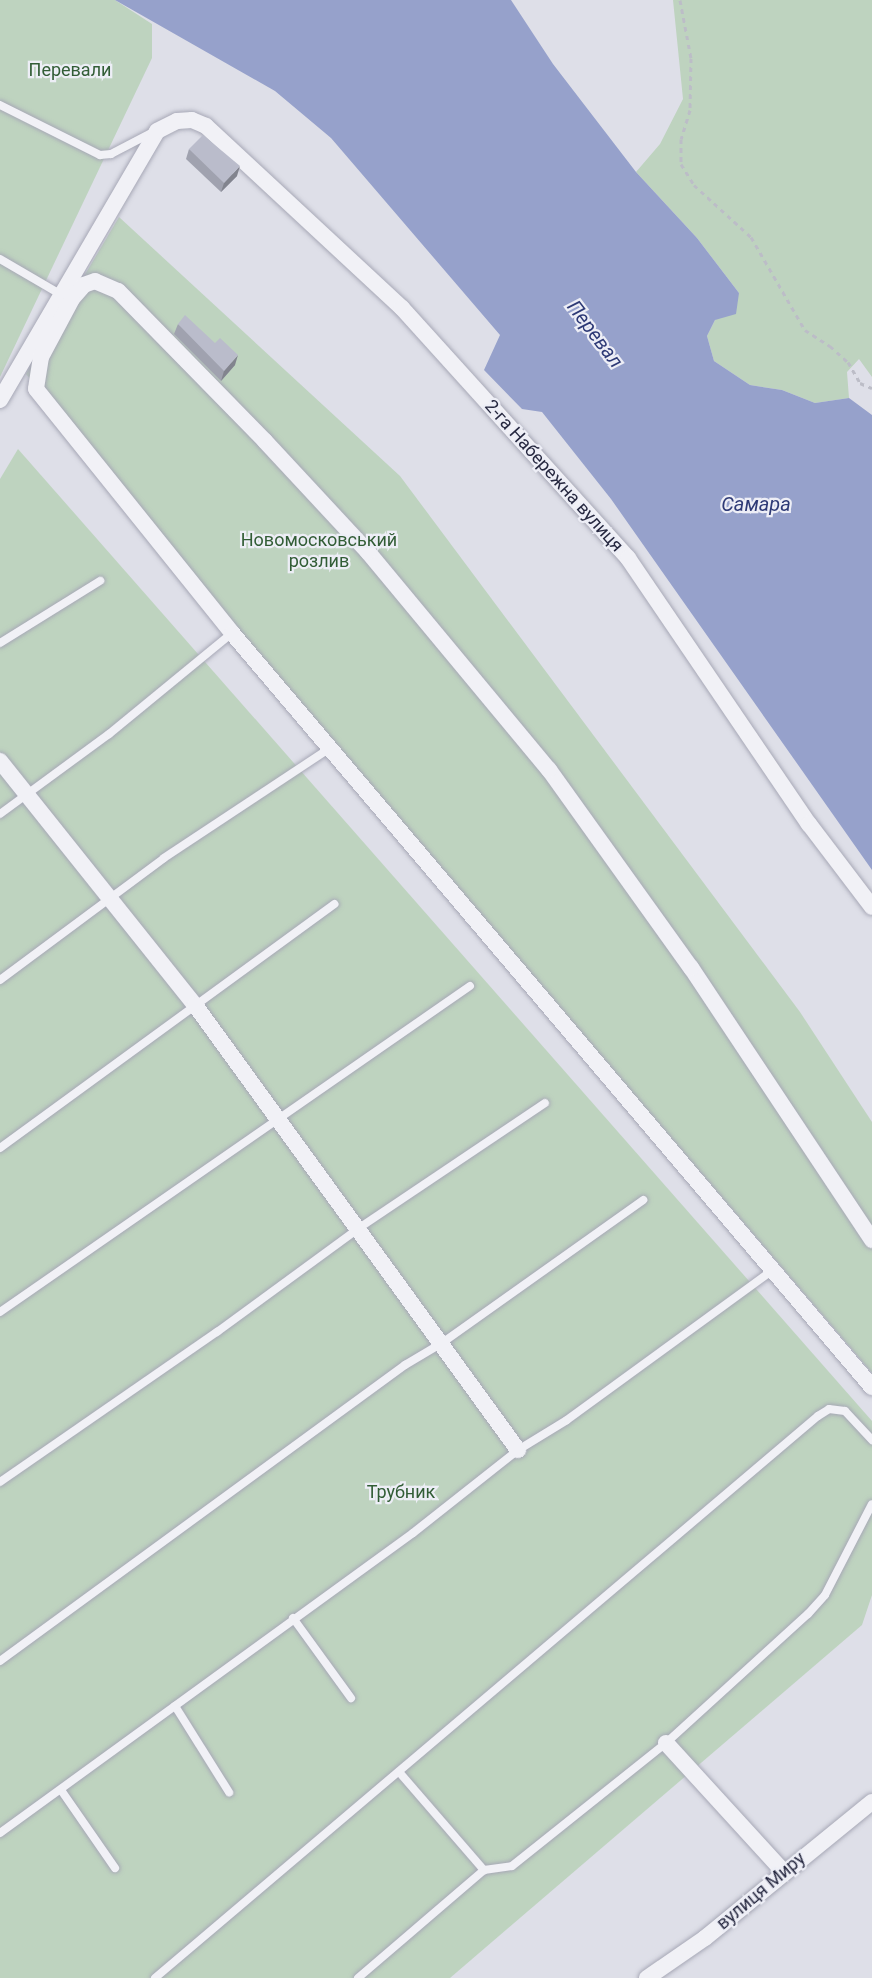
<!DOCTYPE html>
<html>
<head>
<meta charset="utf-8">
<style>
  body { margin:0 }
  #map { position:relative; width:872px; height:1978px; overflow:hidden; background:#dedfe8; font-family:Roboto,sans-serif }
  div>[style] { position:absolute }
  .green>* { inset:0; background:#bed3bf }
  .water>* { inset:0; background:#96a1cb }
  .path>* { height:3px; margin-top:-1.5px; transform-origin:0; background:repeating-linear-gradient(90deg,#bcbdc7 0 4.5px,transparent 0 9px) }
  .roads { filter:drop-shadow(0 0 2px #a7a8b6) drop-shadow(0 0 2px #a7a8b6) }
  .service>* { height:8px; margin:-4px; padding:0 4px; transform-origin:4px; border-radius:4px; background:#f1f1f6 }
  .minor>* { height:16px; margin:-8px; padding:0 8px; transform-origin:8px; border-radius:8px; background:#f1f1f6 }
  .wall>* { inset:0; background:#a0a2af }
  .shaded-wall>* { inset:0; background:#82848e }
  .building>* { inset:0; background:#babccb }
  span { translate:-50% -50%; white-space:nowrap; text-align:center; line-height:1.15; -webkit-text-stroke:4.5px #edeef6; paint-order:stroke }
  .park-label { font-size:18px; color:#325d36 }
  .street-label { font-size:18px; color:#262840 }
  .water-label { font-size:20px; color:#2e3a76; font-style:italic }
</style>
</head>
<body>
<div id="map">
  <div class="green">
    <i style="clip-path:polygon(0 0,115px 0,152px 24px,152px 58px,0 377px)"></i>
    <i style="clip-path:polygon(673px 0,872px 0,872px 377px,859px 359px,847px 372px,849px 398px,815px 403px,782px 390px,750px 385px,714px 361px,707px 336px,715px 320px,739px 293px,697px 238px,636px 172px,660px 144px,683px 99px)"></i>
    <i style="clip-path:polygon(119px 217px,400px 476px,800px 1012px,872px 1122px,872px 1373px,315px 722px,26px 374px)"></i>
    <i style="clip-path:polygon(18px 449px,872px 1421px,872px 1595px,862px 1625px,450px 1978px,0 1978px,0 479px)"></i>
  </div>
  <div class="water">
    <i style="clip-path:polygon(115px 0,511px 0,553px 64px,636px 172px,697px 238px,739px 293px,736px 314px,715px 320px,707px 336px,714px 361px,750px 385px,782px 390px,815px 403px,849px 398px,872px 415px,872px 870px,611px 499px,542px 412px,522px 409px,484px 370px,500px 335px,331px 138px,275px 91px)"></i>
  </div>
  <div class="path">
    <i style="left:680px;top:0;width:59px;rotate:79.3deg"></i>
    <i style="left:691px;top:58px;width:52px;rotate:91.1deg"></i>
    <i style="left:690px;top:110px;width:30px;rotate:107deg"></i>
    <i style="left:681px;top:139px;width:25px;rotate:90deg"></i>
    <i style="left:681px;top:164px;width:25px;rotate:58deg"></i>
    <i style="left:694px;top:185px;width:77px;rotate:42.4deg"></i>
    <i style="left:751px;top:237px;width:108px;rotate:59.9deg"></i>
    <i style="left:805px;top:330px;width:30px;rotate:33deg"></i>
    <i style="left:830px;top:346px;width:24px;rotate:42deg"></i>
    <i style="left:848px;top:362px;width:24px;rotate:60deg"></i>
    <i style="left:860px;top:383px;width:13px;rotate:23deg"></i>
  </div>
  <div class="roads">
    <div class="service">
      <i style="left:0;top:105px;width:112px;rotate:26.6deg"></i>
      <i style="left:100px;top:155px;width:11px;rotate:-5deg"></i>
      <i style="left:111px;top:154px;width:47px;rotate:-27.6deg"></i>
      <i style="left:0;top:259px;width:69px;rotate:30.3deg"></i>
      <i style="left:0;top:643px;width:118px;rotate:-31.8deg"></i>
      <i style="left:0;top:814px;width:135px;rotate:-36.3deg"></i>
      <i style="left:109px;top:734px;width:159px;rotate:-39.4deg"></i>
      <i style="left:0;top:980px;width:204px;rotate:-36.6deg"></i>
      <i style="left:164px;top:858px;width:199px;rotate:-33.5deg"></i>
      <i style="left:0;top:1148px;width:414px;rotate:-36.1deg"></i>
      <i style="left:0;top:1312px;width:572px;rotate:-34.75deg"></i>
      <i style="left:0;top:1482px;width:264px;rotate:-34.7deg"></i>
      <i style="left:217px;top:1332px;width:176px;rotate:-36.2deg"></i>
      <i style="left:359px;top:1228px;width:224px;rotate:-33.9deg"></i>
      <i style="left:293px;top:1618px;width:99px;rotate:54.1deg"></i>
      <i style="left:0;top:1661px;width:502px;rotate:-36.16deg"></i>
      <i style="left:405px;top:1365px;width:43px;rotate:-30.7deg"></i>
      <i style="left:442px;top:1343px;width:247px;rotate:-35.4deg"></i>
      <i style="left:175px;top:1706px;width:102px;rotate:57.9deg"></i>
      <i style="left:399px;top:1772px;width:130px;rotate:49.1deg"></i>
      <i style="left:61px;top:1790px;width:95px;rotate:55.3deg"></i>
      <i style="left:0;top:1833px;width:510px;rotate:-35.99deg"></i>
      <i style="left:413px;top:1533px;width:134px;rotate:-38.3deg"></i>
      <i style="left:518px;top:1450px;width:57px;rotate:-31.5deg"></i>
      <i style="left:567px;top:1420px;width:255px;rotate:-36.1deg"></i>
      <i style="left:155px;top:1978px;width:869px;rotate:-40.29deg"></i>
      <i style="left:818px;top:1416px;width:13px;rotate:-32deg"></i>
      <i style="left:829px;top:1409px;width:16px;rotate:7deg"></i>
      <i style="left:845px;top:1411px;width:40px;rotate:47deg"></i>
      <i style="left:358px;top:1978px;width:166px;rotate:-40.6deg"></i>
      <i style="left:484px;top:1870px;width:28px;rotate:-8deg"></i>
      <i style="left:512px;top:1866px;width:197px;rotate:-38.6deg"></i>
      <i style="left:666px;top:1743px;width:192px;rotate:-42.3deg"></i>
      <i style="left:808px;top:1614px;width:25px;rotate:-48deg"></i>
      <i style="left:825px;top:1595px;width:102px;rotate:-62.7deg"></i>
    </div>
    <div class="minor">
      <i style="left:0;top:400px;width:311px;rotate:-59.7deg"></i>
      <i style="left:157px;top:131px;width:22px;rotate:-27deg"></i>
      <i style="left:177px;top:121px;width:15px;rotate:-4deg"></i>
      <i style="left:192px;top:120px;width:15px;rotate:23deg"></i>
      <i style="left:206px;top:126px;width:267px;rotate:42.9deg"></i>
      <i style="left:402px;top:308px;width:337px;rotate:47.9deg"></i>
      <i style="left:628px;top:558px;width:322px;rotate:55.8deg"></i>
      <i style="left:809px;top:824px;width:104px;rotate:52.8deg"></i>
      <i style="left:0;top:761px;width:312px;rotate:51.4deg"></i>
      <i style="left:195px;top:1005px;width:550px;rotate:54.03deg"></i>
      <i style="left:872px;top:1240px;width:327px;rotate:-123.6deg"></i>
      <i style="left:691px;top:968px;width:244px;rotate:-125.6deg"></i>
      <i style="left:549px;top:770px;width:283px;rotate:-129.7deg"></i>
      <i style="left:368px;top:552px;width:151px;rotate:-132.9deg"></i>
      <i style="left:265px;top:441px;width:210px;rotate:-134.4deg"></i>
      <i style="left:118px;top:291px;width:25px;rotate:-157deg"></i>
      <i style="left:95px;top:281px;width:12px;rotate:160deg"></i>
      <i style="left:84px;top:285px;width:18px;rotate:131deg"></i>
      <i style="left:72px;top:299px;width:66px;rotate:118.1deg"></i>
      <i style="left:41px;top:357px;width:32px;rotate:99deg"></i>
      <i style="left:36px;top:389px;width:313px;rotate:51.2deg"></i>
      <i style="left:232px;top:633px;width:989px;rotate:49.68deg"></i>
      <i style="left:666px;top:1743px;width:173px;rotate:47.6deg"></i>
      <i style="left:647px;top:1978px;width:70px;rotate:-34.6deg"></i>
      <i style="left:705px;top:1938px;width:215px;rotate:-39.2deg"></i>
    </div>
  </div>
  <div class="wall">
    <i style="clip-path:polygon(189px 149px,237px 176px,221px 192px,186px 159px)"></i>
    <i style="clip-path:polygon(178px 324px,235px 365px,221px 381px,174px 334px)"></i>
  </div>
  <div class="shaded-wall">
    <i style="clip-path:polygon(240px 166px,237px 176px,221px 192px,224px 183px)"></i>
    <i style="clip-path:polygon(238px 355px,235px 365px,221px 381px,224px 371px)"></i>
  </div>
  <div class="building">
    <i style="clip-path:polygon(203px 135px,240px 166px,224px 183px,189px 149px)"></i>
    <i style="clip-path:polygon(185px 315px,215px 343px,220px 338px,238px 355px,224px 371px,178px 324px)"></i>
  </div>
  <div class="park-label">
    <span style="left:70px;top:70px">Перевали</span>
    <span style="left:319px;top:551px">Новомосковський<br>розлив</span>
    <span style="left:401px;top:1492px">Трубник</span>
  </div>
  <div class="street-label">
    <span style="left:554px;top:476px;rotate:48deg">2-га Набережна вулиця</span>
    <span style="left:761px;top:1891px;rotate:-40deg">вулиця Миру</span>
  </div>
  <div class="water-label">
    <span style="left:595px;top:334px;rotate:53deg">Перевал</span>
    <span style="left:756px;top:504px">Самара</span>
  </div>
</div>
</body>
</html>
